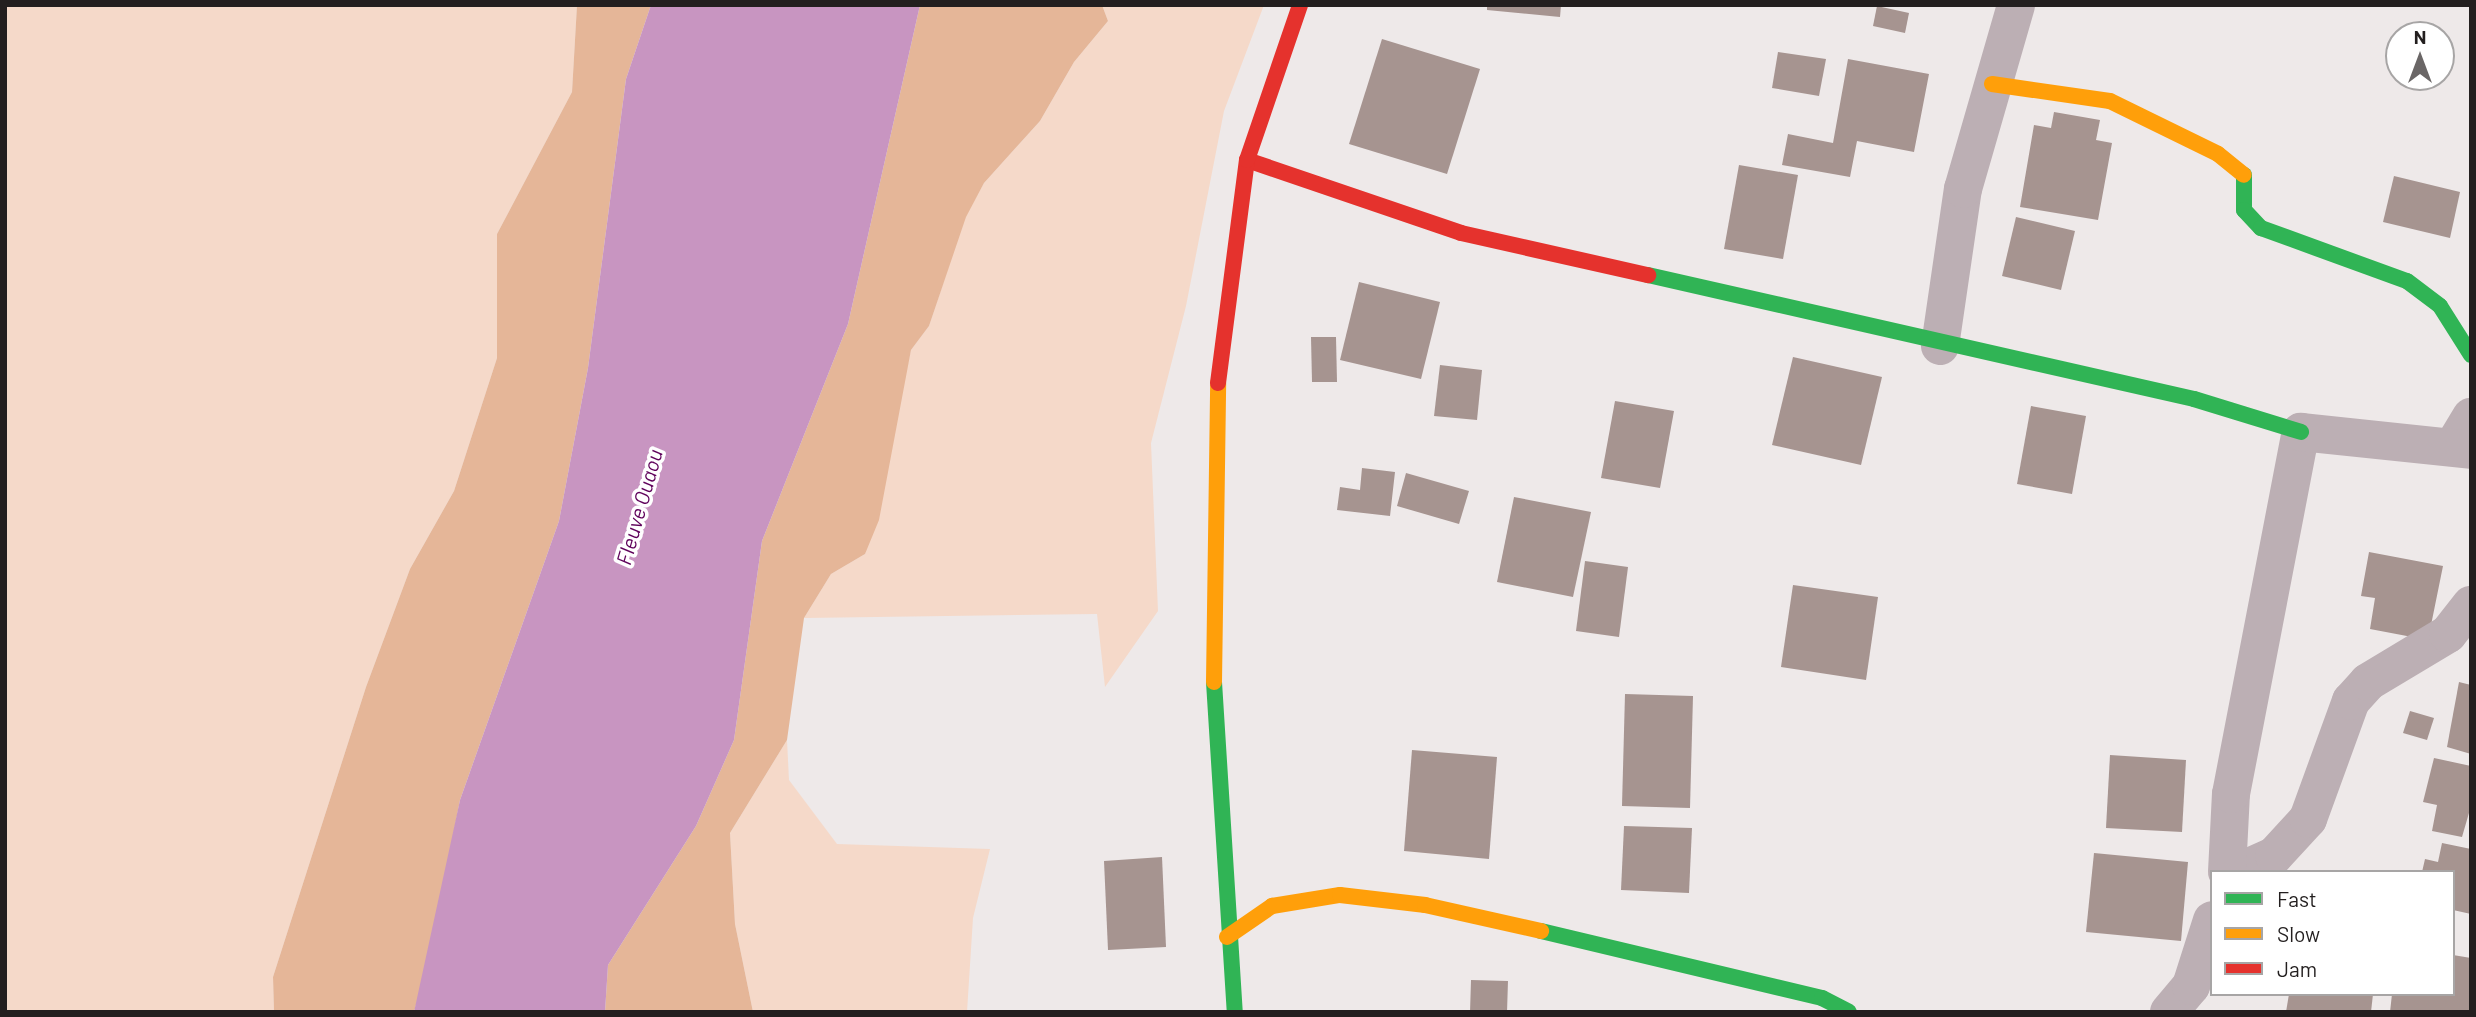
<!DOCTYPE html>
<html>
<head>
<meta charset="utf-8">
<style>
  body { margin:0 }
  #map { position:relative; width:2476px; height:1017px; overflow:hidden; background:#eee9e9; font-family:Barlow,sans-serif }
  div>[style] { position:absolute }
  .green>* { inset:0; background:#f5d9c9 }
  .forest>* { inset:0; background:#e5b698 }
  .water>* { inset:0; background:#c895c1 }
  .building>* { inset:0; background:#a69490 }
  .street>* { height:38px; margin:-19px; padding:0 19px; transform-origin:19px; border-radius:19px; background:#bcafb4 }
  .fast>* { height:16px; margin:-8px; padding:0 8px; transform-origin:8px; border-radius:8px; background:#30b455 }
  .slow>* { height:16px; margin:-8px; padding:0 8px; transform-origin:8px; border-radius:8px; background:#ff9f0a }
  .jam>* { height:16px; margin:-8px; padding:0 8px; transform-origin:8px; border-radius:8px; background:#e5322d }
  span { translate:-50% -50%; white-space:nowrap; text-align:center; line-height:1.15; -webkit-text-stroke:7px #fff; paint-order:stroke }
  .water-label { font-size:21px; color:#5f025b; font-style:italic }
  .frame { position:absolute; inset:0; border:7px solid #231f1f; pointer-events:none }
  .legend { position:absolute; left:2210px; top:870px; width:245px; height:126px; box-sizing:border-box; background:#fff; border:2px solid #a7a5a5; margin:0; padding:9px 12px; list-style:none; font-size:21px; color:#231f1f }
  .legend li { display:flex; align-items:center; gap:14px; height:35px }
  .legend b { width:35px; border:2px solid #a7a5a5 }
  .north { position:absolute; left:2385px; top:21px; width:70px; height:70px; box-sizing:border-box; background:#fff; border:2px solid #a7a5a5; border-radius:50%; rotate:0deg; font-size:19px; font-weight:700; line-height:28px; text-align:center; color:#231f1f }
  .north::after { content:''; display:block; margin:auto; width:24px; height:32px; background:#6a6666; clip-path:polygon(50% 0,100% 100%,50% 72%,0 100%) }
</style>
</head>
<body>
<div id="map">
  <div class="green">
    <i style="clip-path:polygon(5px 5px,577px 5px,572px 92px,497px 234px,497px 358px,454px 491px,410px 569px,366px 687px,273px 977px,274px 1012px,5px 1012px)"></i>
    <i style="clip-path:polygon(1102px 5px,1264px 5px,1224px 111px,1186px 306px,1151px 443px,1158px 611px,1105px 687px,1097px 614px,804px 618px,831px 574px,865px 554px,911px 350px,929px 326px,965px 217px,984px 183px,1040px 121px,1074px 62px,1108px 21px)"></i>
    <i style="clip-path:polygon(787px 740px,789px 780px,837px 844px,990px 849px,973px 918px,967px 1012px,753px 1012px,735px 924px,730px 833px)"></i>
  </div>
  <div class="forest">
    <i style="clip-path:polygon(577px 5px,651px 5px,626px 79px,588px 368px,559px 521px,460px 800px,429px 959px,414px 1012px,274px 1012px,273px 977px,366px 687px,410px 569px,454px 491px,497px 358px,497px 234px,572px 92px)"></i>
    <i style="clip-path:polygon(920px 5px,1102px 5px,1108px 21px,1074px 62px,1040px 121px,984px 183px,966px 217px,929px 326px,911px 350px,879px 520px,865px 554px,831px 574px,804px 618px,787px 740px,730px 833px,735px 924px,753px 1012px,605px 1012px,608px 965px,696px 826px,734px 740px,762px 541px,848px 324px)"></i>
  </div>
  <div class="water">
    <i style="clip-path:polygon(651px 5px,920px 5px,848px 324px,762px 541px,734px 740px,696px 826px,608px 965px,605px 1012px,414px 1012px,460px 800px,559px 521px,588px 368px,626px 79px)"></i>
  </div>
  <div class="building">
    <i style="clip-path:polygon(1487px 5px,1561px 5px,1560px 17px,1487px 10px)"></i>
    <i style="clip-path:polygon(1877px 6px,1909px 13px,1905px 33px,1873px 26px)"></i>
    <i style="clip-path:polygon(1382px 39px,1480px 69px,1447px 174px,1349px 144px)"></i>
    <i style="clip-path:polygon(1778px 52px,1826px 59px,1819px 96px,1772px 88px)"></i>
    <i style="clip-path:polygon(1848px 59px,1929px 74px,1914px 152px,1857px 141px,1850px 177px,1782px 165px,1788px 134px,1833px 143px)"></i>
    <i style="clip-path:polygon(2054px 112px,2100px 120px,2096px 140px,2112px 143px,2098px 220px,2020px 207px,2034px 125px,2051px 128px)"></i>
    <i style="clip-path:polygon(1739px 165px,1798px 175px,1783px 259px,1724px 249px)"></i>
    <i style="clip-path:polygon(2394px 176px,2460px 192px,2450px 238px,2383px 222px)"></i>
    <i style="clip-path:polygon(2016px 217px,2075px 231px,2061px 290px,2002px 276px)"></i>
    <i style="clip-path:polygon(1359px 282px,1440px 302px,1421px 379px,1340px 360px)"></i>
    <i style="clip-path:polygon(1311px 337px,1336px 337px,1337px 382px,1312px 382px)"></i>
    <i style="clip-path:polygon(1793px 357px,1882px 377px,1861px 465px,1772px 445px)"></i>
    <i style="clip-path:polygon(1440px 365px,1482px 370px,1477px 420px,1434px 416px)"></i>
    <i style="clip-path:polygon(1615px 401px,1674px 411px,1660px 488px,1601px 478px)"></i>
    <i style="clip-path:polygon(2031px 406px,2086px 416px,2072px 494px,2017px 484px)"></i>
    <i style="clip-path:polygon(1362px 468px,1395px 472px,1390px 516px,1337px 510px,1340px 487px,1360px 490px)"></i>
    <i style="clip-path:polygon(1406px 473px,1469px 491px,1459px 524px,1397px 506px)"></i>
    <i style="clip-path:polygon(1514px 497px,1591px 512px,1573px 597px,1497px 582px)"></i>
    <i style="clip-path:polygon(2369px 552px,2443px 566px,2428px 640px,2370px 629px,2375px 598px,2361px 596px)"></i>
    <i style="clip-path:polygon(1585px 561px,1628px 567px,1619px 637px,1576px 631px)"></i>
    <i style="clip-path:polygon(1793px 585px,1878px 597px,1866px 680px,1781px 667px)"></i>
    <i style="clip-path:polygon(2459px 682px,2471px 685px,2471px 754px,2447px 747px)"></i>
    <i style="clip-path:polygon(1625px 694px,1693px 696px,1690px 808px,1622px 806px)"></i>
    <i style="clip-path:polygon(2410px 711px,2434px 718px,2427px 740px,2403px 733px)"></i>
    <i style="clip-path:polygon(1412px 750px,1497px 757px,1489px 859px,1404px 851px)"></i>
    <i style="clip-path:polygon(2110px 755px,2186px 760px,2182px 832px,2106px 828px)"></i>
    <i style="clip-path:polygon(2434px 758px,2471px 766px,2471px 806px,2462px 837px,2432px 831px,2437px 805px,2423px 802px)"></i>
    <i style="clip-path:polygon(1624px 826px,1692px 828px,1689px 893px,1621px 890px)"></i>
    <i style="clip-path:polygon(2442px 843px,2471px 849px,2471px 914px,2453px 910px,2453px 872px,2422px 872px,2425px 859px,2438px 862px)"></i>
    <i style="clip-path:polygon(2094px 853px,2188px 862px,2181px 941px,2086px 932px)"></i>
    <i style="clip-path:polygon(1162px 857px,1166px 947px,1108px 950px,1104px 861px)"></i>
    <i style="clip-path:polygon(2453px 955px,2471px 958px,2471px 1012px,2390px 1012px,2392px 994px,2453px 994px)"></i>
    <i style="clip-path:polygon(1471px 980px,1508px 981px,1507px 1012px,1470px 1012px)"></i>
    <i style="clip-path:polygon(2289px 994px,2373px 994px,2371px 1012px,2286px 1012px)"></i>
  </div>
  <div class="street">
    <i style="left:1940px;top:346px;width:159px;rotate:-81.7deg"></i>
    <i style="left:1963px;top:189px;width:191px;rotate:-73.9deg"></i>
    <i style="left:2454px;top:445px;width:33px;rotate:-59deg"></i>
    <i style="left:2228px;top:868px;width:14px;rotate:8deg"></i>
    <i style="left:2242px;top:870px;width:35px;rotate:-24deg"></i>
    <i style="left:2274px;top:856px;width:50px;rotate:-47.4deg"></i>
    <i style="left:2308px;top:819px;width:126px;rotate:-70deg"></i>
    <i style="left:2351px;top:701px;width:25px;rotate:-48deg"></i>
    <i style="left:2368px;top:682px;width:93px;rotate:-31deg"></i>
    <i style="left:2448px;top:634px;width:37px;rotate:-52deg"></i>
    <i style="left:2227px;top:872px;width:78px;rotate:-87.1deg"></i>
    <i style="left:2231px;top:794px;width:369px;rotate:-79.1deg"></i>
    <i style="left:2301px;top:432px;width:171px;rotate:6deg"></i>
    <i style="left:2169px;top:1012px;width:34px;rotate:-50deg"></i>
    <i style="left:2191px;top:986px;width:69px;rotate:-72.3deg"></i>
  </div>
  <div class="fast">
    <i style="left:2244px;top:175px;width:35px;rotate:90deg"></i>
    <i style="left:2244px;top:210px;width:25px;rotate:47deg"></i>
    <i style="left:2261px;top:228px;width:155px;rotate:20deg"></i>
    <i style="left:2407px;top:281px;width:41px;rotate:37.1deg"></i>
    <i style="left:2440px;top:306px;width:58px;rotate:57.7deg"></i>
    <i style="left:1648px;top:275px;width:560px;rotate:12.8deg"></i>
    <i style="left:2194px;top:399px;width:112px;rotate:17.1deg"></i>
    <i style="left:1214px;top:682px;width:331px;rotate:86.4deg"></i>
    <i style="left:1541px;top:931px;width:289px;rotate:13.4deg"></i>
    <i style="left:1822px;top:998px;width:30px;rotate:27deg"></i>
  </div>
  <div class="slow">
    <i style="left:1992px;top:84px;width:119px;rotate:8.2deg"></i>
    <i style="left:2110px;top:101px;width:120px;rotate:26.1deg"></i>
    <i style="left:2218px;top:154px;width:33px;rotate:39deg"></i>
    <i style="left:1214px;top:682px;width:299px;rotate:-89.2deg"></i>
    <i style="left:1227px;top:937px;width:55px;rotate:-34.6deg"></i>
    <i style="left:1272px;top:906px;width:69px;rotate:-9.2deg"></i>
    <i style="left:1340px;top:895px;width:86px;rotate:6.7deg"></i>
    <i style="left:1425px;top:905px;width:119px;rotate:12.6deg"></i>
  </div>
  <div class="jam">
    <i style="left:1247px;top:160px;width:226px;rotate:18.8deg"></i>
    <i style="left:1461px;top:233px;width:192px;rotate:12.7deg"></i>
    <i style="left:1218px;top:383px;width:225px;rotate:-82.6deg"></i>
    <i style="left:1247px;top:160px;width:164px;rotate:-71.1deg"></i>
  </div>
  <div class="water-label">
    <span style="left:639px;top:507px;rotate:-74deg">Fleuve Ouaou</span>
  </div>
  <div class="frame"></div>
  <ul class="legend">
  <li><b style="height:9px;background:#30b455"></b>Fast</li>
  <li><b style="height:9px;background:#ff9f0a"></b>Slow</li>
  <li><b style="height:9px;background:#e5322d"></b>Jam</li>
  </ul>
  <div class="north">N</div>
</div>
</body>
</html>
